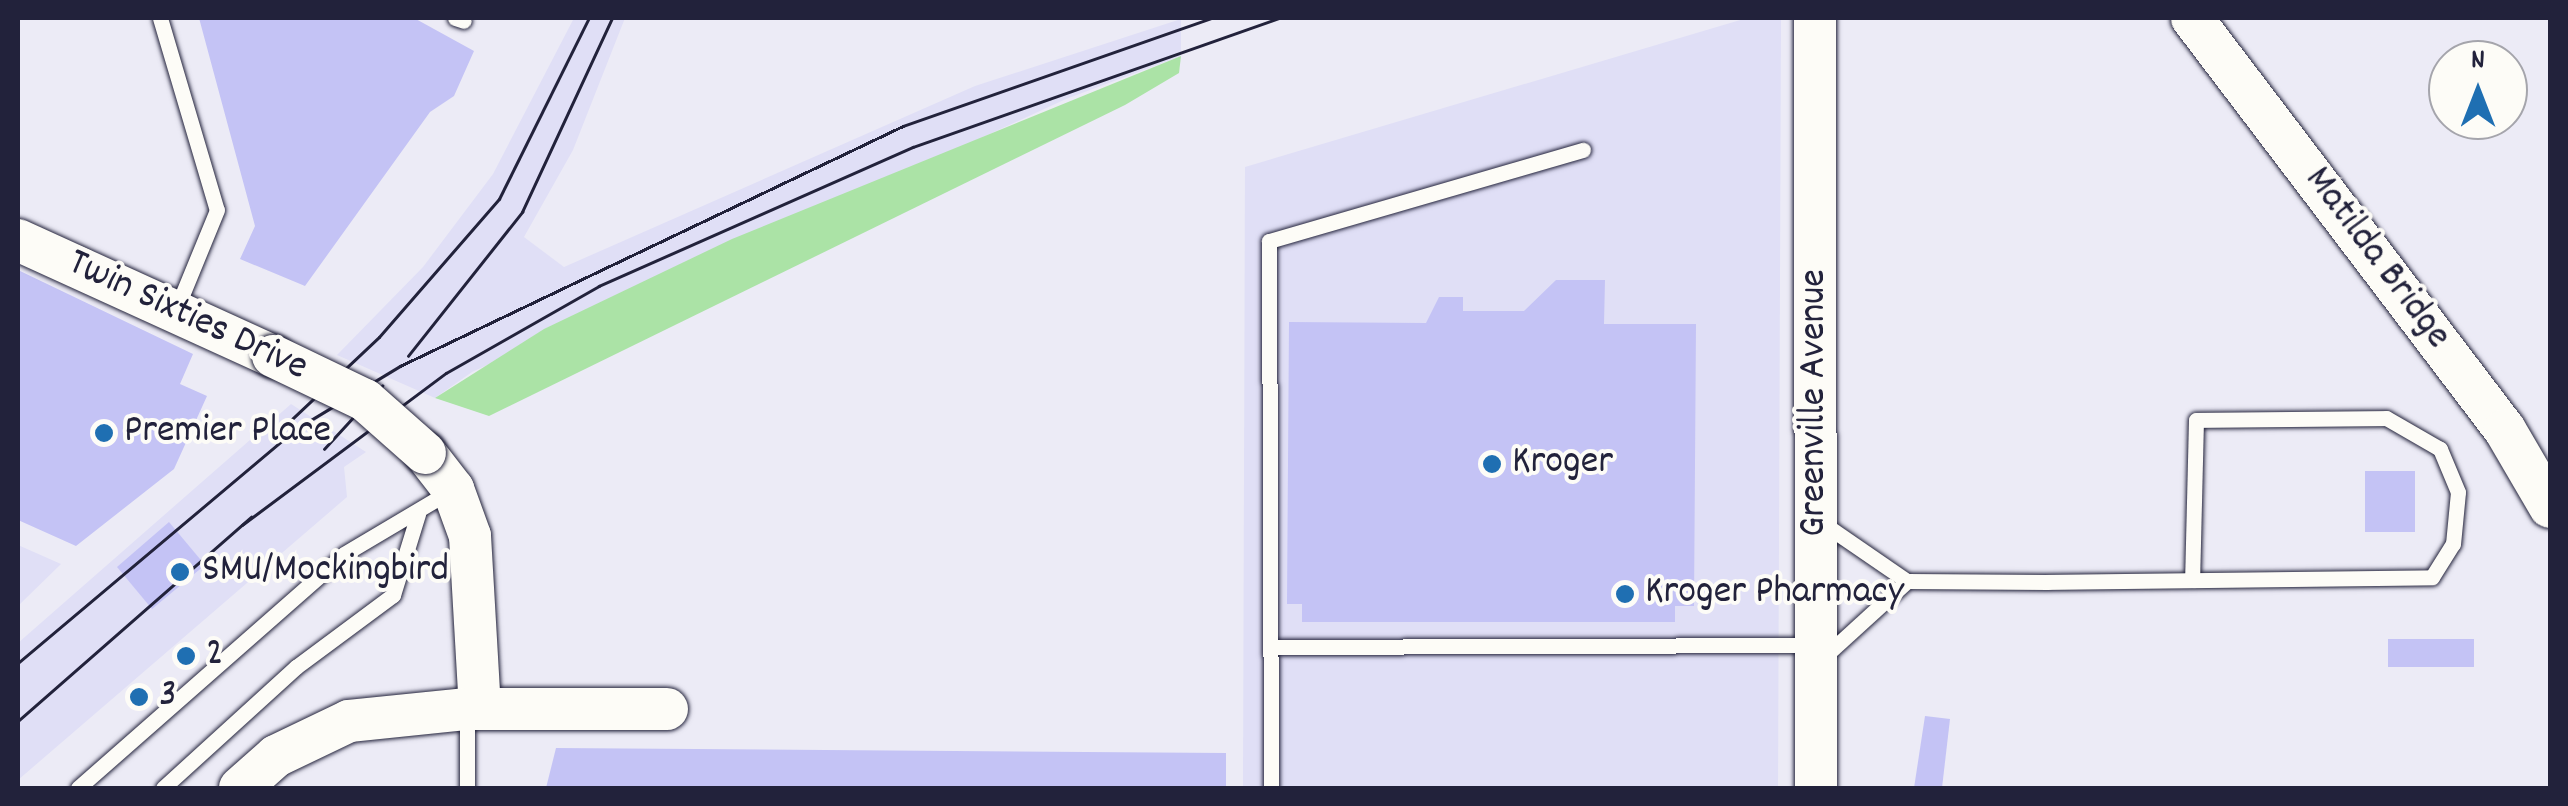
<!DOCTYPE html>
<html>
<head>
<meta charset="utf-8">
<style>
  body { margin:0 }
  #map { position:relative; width:2568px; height:806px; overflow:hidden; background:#ecebf6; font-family:Dekko,sans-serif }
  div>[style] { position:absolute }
  .built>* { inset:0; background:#e0dff6 }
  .green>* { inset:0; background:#abe3a6 }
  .building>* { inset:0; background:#c4c3f5 }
  .roads { filter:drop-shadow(0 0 2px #22223b) drop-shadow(0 0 2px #22223b) }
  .lane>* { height:15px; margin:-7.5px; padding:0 7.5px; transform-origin:7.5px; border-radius:7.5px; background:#fdfcf7 }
  .secondary>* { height:42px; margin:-21px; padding:0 21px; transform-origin:21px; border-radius:21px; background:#fdfcf7 }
  .tram>* { height:2.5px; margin:-1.25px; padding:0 1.25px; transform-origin:1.25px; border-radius:1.25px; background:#22223b }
  .bridges { filter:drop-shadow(0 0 2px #22223b) drop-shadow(0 0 2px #22223b) }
  .secondary-bridge>* { height:42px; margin:-21px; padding:0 21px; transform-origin:21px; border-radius:21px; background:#fdfcf7 }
  .dots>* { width:28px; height:28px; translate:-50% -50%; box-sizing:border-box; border:5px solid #fdfcf7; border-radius:50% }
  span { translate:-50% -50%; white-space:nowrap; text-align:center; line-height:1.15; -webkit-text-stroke:8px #fdfcf7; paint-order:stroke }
  .street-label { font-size:40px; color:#22223b }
  .poi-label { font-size:40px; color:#22223b }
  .left { translate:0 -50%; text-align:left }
  .frame { position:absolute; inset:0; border:20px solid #22223b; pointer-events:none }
  .north { position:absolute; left:2428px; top:40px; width:100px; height:100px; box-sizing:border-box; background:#fdfcf7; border:2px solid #a5a5ac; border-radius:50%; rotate:0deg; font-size:28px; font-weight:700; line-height:40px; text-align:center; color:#22223b }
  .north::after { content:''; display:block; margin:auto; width:35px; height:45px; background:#1f6fb2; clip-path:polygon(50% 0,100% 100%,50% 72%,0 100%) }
</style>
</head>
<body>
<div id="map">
  <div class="built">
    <i style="clip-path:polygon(574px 18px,625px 18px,573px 150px,524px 237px,564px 267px,975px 86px,1181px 19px,1181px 56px,1066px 99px,472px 372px,435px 398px,337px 355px,423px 267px,493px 174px)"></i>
    <i style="clip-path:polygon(1747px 18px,1781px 18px,1778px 788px,1243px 788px,1245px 167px)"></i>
    <i style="clip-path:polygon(291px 404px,366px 452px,344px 467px,347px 497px,18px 780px,18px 643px)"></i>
    <i style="clip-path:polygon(18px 545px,61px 564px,18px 606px)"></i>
  </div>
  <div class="green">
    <i style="clip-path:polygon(1181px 56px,1179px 73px,1125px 105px,489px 416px,435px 398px,544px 329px,732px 239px)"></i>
  </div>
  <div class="building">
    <i style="clip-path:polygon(199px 18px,414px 18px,474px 51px,454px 96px,430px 112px,305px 286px,240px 259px,255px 226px)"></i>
    <i style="clip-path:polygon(18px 270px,193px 354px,180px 384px,207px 396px,174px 469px,76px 546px,18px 520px)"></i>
    <i style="clip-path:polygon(1556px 280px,1605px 280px,1604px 324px,1696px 324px,1694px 606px,1675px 606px,1675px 622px,1302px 622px,1302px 604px,1287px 604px,1289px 322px,1426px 323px,1439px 297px,1463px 297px,1463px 311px,1524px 311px)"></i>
    <i style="clip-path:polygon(2365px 471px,2415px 471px,2415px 532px,2365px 532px)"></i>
    <i style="clip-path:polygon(169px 522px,205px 565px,152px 609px,117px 567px)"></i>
    <i style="clip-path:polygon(2388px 639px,2474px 639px,2474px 667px,2388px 667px)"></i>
    <i style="clip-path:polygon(1925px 716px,1950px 719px,1942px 788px,1914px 788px)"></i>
    <i style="clip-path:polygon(556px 748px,1226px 753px,1226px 788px,546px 788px)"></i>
  </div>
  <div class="roads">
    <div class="lane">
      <i style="left:160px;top:18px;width:200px;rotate:73.5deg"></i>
      <i style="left:217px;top:210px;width:108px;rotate:112.3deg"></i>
      <i style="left:455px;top:18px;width:9px;rotate:18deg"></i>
      <i style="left:1821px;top:522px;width:104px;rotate:34.5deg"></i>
      <i style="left:1907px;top:581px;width:141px;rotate:0.4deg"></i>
      <i style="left:2048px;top:582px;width:384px;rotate:-0.7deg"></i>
      <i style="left:2432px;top:577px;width:39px;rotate:-58deg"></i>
      <i style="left:2453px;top:544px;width:52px;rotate:-84.5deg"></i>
      <i style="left:2458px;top:492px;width:47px;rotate:-112.7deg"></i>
      <i style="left:2440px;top:449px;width:62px;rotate:-150.1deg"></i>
      <i style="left:2386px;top:418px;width:190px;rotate:179.4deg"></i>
      <i style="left:2196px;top:420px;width:160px;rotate:91.4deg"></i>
      <i style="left:1270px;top:647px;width:541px;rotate:-0.21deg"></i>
      <i style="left:1825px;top:656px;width:111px;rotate:-42.4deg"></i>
      <i style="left:78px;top:788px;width:354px;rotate:-41.3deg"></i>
      <i style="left:344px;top:554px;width:123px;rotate:-30.7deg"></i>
      <i style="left:163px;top:788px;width:180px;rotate:-42.3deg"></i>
      <i style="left:296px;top:667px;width:121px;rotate:-36.6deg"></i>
      <i style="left:393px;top:595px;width:85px;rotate:-72.8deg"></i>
      <i style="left:467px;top:788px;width:75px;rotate:-90deg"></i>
      <i style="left:1271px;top:788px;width:547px;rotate:-90.21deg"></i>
      <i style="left:1269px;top:241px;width:327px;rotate:-16.2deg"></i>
    </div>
    <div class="secondary">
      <i style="left:1815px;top:18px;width:770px;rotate:89.93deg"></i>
      <i style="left:2192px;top:18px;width:517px;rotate:52.78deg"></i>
      <i style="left:2505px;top:430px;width:89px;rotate:59.7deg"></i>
      <i style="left:18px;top:240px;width:280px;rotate:24.5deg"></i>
      <i style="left:425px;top:453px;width:46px;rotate:52.1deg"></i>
      <i style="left:453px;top:489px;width:50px;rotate:70.1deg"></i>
      <i style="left:470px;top:536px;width:173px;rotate:86.7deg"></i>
      <i style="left:240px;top:788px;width:48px;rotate:-41.6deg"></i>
      <i style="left:276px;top:756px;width:81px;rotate:-25.6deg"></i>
      <i style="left:349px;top:721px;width:119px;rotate:-5.8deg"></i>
      <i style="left:467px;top:709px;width:200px"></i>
    </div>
  </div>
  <div class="tram">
    <i style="left:408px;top:356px;width:184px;rotate:-51.6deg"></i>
    <i style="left:522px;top:212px;width:214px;rotate:-65.1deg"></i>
    <i style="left:290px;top:421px;width:122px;rotate:-43.3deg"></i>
    <i style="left:379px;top:337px;width:183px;rotate:-49deg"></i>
    <i style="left:499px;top:199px;width:202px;rotate:-63.6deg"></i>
    <i style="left:324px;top:449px;width:86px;rotate:-47.4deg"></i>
    <i style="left:242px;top:525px;width:254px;rotate:-36.7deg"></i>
    <i style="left:446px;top:373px;width:176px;rotate:-29.6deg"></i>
    <i style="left:599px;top:286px;width:343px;rotate:-23.9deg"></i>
    <i style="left:913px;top:147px;width:389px;rotate:-19.4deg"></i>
    <i style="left:18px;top:663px;width:363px;rotate:-40.1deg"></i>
    <i style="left:296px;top:429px;width:122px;rotate:-31.2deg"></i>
    <i style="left:400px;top:366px;width:557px;rotate:-25.51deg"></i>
    <i style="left:903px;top:126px;width:327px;rotate:-19.3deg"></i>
    <i style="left:18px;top:721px;width:310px;rotate:-41.2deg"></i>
  </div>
  <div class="bridges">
    <div class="secondary-bridge">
      <i style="left:273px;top:356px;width:102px;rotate:25.6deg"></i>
      <i style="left:365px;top:400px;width:80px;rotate:41.5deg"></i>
    </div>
  </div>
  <div class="dots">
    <i style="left:104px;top:433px;background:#1f6fb2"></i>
    <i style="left:1492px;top:464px;background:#1f6fb2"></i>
    <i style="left:180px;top:572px;background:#1f6fb2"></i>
    <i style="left:1625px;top:594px;background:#1f6fb2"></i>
    <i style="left:186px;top:656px;background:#1f6fb2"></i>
    <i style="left:139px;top:697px;background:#1f6fb2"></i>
  </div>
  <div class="street-label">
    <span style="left:2376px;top:259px;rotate:53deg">Matilda Bridge</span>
    <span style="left:187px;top:317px;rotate:25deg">Twin Sixties Drive</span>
    <span style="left:1816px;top:403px;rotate:-90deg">Greenville Avenue</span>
  </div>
  <div class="poi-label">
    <span class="left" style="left:124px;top:433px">Premier Place</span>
    <span class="left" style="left:1512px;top:464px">Kroger</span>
    <span class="left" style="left:202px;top:572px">SMU/Mockingbird</span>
    <span class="left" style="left:1645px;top:594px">Kroger Pharmacy</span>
    <span class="left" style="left:206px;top:656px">2</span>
    <span class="left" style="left:159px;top:697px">3</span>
  </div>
  <div class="frame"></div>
  <div class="north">N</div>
</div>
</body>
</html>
